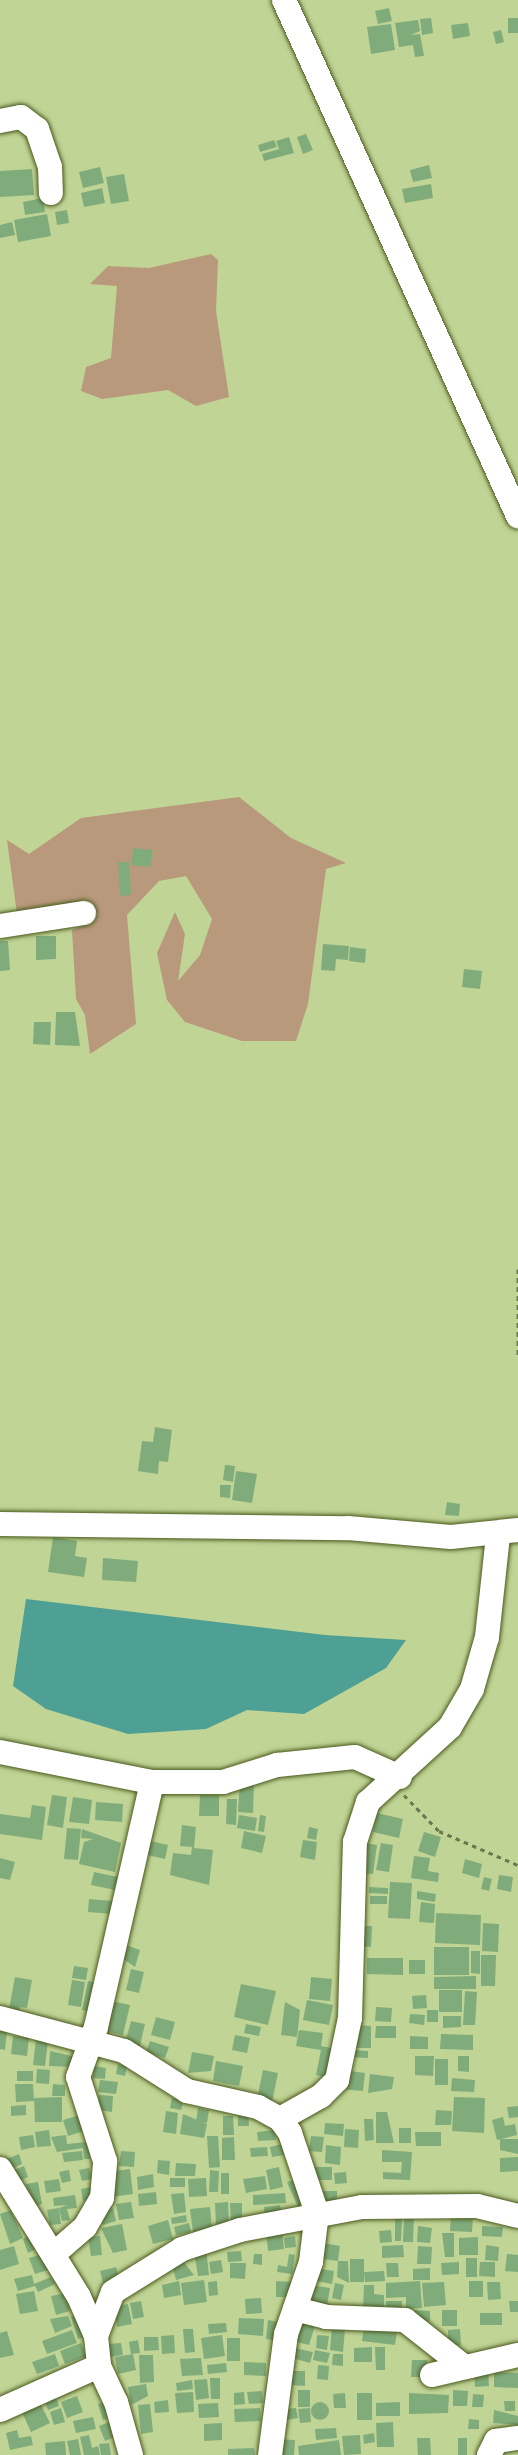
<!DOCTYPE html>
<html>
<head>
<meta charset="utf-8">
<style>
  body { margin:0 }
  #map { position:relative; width:518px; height:2455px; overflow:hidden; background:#c0d495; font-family:"Alegreya Sans",sans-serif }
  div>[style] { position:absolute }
  .green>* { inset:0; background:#b9997c }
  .water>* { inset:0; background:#4da093 }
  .building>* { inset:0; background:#80ac7c }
  .round { border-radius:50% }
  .path>* { height:3px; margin-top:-1.5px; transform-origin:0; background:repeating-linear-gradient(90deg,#6b784d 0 4.5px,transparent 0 9px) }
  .roads { filter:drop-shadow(0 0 2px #4a591d) drop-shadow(0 0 2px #4a591d) }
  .minor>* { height:24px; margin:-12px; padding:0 12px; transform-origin:12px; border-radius:12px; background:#fff }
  span { translate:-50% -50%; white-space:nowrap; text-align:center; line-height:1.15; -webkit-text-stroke:4.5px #c0d495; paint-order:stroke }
</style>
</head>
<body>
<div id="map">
  <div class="green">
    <i style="clip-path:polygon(211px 254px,218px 260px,216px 311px,229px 397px,196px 406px,168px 390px,102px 399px,81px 391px,86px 367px,111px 358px,117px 286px,90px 284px,108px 266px,149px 268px)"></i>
    <i style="clip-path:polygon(239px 797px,291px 838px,346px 863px,326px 869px,308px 1004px,296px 1041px,242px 1041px,185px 1022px,167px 1000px,157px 953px,175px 912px,185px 934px,178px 981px,200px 955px,212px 919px,186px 876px,159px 881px,127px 915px,136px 1024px,90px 1054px,85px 1015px,76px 999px,72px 930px,88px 923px,17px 914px,7px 840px,29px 854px,81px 818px)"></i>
  </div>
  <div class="water">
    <i style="clip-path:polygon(26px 1599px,325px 1635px,406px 1640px,386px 1668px,304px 1714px,247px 1710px,206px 1729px,128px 1734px,46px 1709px,13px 1686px)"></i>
  </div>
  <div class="building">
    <i style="clip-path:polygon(389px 8px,392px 21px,378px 24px,375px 11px)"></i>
    <i style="clip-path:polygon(431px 18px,433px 33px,422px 35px,420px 19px)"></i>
    <i style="clip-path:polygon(508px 18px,518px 18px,518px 33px,508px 33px)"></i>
    <i style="clip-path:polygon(418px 20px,420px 31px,411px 35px,420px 34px,424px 56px,415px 57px,413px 45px,399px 47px,395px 23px)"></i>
    <i style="clip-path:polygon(468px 23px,470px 36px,453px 39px,451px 25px)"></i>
    <i style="clip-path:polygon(391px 24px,395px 50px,371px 54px,367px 27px)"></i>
    <i style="clip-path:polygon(501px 30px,504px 42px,496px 44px,493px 32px)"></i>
    <i style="clip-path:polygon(306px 134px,313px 150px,303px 154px,297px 137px)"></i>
    <i style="clip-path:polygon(289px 137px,294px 153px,264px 161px,262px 154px,279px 149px,276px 141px)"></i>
    <i style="clip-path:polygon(274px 140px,277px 147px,260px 152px,258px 145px)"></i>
    <i style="clip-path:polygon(429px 165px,432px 178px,413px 182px,410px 170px)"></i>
    <i style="clip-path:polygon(100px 167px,104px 183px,83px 188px,79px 172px)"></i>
    <i style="clip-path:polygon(32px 169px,34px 195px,0 197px,0 171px)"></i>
    <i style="clip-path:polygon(124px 174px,129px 201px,111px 204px,106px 177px)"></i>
    <i style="clip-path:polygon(431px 184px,433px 198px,405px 203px,402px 189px)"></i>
    <i style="clip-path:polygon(102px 188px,105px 203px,84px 207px,81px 193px)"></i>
    <i style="clip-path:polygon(43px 198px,45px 212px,25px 215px,23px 202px)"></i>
    <i style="clip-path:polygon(67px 210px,69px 223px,57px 225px,55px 212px)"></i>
    <i style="clip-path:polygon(47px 214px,51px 236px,18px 242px,14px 220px)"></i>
    <i style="clip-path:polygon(12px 222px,15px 235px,0 238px,0 225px)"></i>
    <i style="clip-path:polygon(133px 848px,153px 850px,150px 867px,131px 865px)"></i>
    <i style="clip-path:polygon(118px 862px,129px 862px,131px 895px,120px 896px)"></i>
    <i style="clip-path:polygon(36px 936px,56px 936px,56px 959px,36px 960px)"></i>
    <i style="clip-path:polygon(0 941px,8px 941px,10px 970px,0 971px)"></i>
    <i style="clip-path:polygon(323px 944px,349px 946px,348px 960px,336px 959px,335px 971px,321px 970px)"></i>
    <i style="clip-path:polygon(350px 947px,366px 949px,365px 963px,349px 961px)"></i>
    <i style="clip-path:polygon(464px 969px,482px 971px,480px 989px,462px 987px)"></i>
    <i style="clip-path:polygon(56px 1012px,75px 1012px,80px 1046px,55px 1045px)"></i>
    <i style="clip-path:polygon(34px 1022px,51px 1022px,50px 1045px,33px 1044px)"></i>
    <i style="clip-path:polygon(155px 1427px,172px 1430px,168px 1462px,159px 1461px,158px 1474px,138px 1471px,142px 1441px,153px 1442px)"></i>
    <i style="clip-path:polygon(225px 1465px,235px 1466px,233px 1482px,223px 1480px)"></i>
    <i style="clip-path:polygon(236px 1471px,257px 1474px,252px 1503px,232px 1500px)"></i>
    <i style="clip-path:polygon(220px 1485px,231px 1485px,230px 1498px,220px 1497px)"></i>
    <i style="clip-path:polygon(447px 1502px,460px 1504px,459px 1516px,445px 1515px)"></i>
    <i style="clip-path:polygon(53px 1537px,77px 1541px,75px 1556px,87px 1558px,84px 1577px,48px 1572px)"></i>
    <i style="clip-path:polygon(103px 1558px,138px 1561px,136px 1582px,102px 1580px)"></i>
    <i style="clip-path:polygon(240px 1782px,254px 1783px,253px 1813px,238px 1812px)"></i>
    <i style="clip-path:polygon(52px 1795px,67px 1797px,63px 1828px,47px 1825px)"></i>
    <i style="clip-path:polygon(200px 1795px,219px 1795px,219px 1816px,199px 1816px)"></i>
    <i style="clip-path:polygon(73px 1797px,92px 1800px,89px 1824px,69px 1822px)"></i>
    <i style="clip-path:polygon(227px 1799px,237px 1799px,236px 1825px,226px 1824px)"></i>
    <i style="clip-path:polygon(96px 1802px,123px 1804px,122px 1822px,95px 1820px)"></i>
    <i style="clip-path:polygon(32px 1805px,46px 1807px,42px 1840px,0 1834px,0 1814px,30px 1818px)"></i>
    <i style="clip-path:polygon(377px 1813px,403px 1819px,399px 1838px,373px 1832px)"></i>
    <i style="clip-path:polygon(239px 1815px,257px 1818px,255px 1831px,237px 1828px)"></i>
    <i style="clip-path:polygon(260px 1815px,266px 1816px,264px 1832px,258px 1831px)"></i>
    <i style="clip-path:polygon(182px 1825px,196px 1827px,194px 1848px,213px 1850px,209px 1885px,170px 1875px,173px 1853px,191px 1855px,192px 1847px,180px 1846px)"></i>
    <i style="clip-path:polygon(309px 1827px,318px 1829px,316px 1840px,307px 1838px)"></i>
    <i style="clip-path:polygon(67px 1828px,81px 1829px,78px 1860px,64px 1859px)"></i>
    <i style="clip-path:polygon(82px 1829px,121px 1843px,115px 1872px,79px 1864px,84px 1842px,93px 1839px,81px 1838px)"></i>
    <i style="clip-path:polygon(244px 1831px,266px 1836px,262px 1853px,241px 1848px)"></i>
    <i style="clip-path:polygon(424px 1832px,441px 1837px,435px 1857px,418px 1851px)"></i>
    <i style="clip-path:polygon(146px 1840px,168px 1845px,165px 1859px,143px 1854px)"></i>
    <i style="clip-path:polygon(303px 1840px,317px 1842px,315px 1860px,300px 1857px)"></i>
    <i style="clip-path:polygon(364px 1843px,377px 1845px,373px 1874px,360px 1873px)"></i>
    <i style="clip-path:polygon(381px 1843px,393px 1845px,389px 1872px,376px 1870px)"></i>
    <i style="clip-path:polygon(414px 1856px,430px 1858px,428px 1871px,439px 1873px,438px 1882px,411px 1878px)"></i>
    <i style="clip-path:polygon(0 1858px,15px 1862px,10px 1880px,0 1878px)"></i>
    <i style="clip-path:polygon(465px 1859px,482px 1864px,479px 1878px,462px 1873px)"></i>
    <i style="clip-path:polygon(94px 1872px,118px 1877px,115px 1890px,91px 1885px)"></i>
    <i style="clip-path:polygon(499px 1875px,513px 1877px,511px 1892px,497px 1889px)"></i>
    <i style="clip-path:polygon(484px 1877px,492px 1879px,489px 1891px,481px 1889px)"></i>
    <i style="clip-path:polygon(390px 1882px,412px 1883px,410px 1919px,388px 1918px)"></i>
    <i style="clip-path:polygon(369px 1887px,388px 1888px,388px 1894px,369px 1893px)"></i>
    <i style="clip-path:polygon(417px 1891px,436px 1894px,435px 1902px,417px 1899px)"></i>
    <i style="clip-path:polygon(370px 1896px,387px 1896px,387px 1904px,370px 1904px)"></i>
    <i style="clip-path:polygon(89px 1899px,113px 1901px,112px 1914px,88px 1912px)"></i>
    <i style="clip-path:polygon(421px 1902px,435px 1904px,434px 1923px,419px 1922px)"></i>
    <i style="clip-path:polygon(436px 1913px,481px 1915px,480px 1945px,435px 1943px)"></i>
    <i style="clip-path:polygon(483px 1923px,499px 1924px,498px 1952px,482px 1951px)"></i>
    <i style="clip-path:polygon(356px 1926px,372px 1926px,371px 1947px,355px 1946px)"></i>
    <i style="clip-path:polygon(123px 1944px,140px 1950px,135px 1967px,119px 1956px)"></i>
    <i style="clip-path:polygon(434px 1947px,469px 1947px,469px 1975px,434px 1975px)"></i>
    <i style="clip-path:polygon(471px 1951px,480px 1951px,480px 1974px,471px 1973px)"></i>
    <i style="clip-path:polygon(481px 1955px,496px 1955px,495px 1986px,481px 1986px)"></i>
    <i style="clip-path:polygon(367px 1958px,403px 1958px,403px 1975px,367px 1974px)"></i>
    <i style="clip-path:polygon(409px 1960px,425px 1960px,425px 1974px,409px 1974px)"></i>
    <i style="clip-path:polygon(74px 1966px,88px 1968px,86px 1980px,72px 1978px)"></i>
    <i style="clip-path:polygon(131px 1969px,144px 1972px,139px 1993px,126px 1990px)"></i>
    <i style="clip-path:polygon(476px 1976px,476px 1989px,434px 1989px,434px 1977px)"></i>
    <i style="clip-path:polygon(15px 1977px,32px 1980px,27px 2008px,20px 2007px,18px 2017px,8px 2015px)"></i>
    <i style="clip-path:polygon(311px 1977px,332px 1979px,330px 2001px,309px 1999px)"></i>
    <i style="clip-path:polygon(72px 1980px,85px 1982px,81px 2007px,68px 2005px)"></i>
    <i style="clip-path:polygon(88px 1981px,100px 1984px,94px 2013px,82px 2010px)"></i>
    <i style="clip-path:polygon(241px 1984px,276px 1991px,268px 2025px,234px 2017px)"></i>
    <i style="clip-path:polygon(439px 1990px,462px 1990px,462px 2012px,439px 2012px)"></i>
    <i style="clip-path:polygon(465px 1991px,477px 1992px,475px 2025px,463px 2025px)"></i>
    <i style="clip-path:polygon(426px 1995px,427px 2008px,413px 2009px,412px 1996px)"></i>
    <i style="clip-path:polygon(107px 2000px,130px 2005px,123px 2035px,101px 2030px)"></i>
    <i style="clip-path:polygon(307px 2000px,333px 2005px,329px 2025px,303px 2020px)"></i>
    <i style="clip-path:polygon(285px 2002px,300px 2010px,297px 2037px,281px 2035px)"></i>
    <i style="clip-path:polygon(376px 2007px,392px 2008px,391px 2022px,375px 2021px)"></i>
    <i style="clip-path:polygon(427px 2010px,438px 2010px,438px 2022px,427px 2022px)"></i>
    <i style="clip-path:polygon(410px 2014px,425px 2015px,424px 2025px,409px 2023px)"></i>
    <i style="clip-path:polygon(443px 2016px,461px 2016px,461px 2027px,443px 2028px)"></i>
    <i style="clip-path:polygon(156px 2017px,175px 2022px,170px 2040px,151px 2035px)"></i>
    <i style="clip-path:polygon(131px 2021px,145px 2024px,139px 2050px,124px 2047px)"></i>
    <i style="clip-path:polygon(246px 2024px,261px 2027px,259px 2036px,244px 2033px)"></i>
    <i style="clip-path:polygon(357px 2025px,371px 2026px,371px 2048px,357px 2048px)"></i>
    <i style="clip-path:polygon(376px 2026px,396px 2026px,396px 2038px,375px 2038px)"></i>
    <i style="clip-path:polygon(0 2030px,7px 2031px,5px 2050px,0 2049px)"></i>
    <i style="clip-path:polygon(299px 2030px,323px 2033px,321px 2046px,336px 2049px,330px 2078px,316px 2075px,321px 2050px,296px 2046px)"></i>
    <i style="clip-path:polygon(441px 2034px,473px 2035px,473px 2050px,440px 2049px)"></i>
    <i style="clip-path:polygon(235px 2035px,250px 2038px,247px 2053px,232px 2050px)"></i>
    <i style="clip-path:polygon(13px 2036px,29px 2038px,27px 2056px,11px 2054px)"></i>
    <i style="clip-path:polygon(410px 2036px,428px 2037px,428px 2049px,410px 2049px)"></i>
    <i style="clip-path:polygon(36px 2040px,48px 2041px,45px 2066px,33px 2065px)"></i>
    <i style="clip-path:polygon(150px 2041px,169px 2047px,165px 2058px,146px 2052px)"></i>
    <i style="clip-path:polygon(350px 2050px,368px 2051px,368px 2058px,349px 2057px)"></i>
    <i style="clip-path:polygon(50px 2051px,76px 2057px,75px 2067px,49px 2066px)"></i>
    <i style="clip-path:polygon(192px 2052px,214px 2056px,211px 2071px,188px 2073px)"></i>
    <i style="clip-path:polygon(415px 2056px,434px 2056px,433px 2076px,415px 2075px)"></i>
    <i style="clip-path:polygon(458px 2056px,469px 2056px,469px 2072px,458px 2071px)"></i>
    <i style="clip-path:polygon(435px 2059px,448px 2059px,448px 2085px,435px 2085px)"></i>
    <i style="clip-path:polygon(216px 2061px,243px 2066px,239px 2086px,213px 2081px)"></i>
    <i style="clip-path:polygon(118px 2064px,127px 2066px,125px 2076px,116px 2074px)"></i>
    <i style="clip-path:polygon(94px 2066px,106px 2068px,105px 2079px,93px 2078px)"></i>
    <i style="clip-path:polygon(37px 2069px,50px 2070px,49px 2084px,36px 2083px)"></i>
    <i style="clip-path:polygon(263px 2070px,278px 2073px,272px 2102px,257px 2099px)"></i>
    <i style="clip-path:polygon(342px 2070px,365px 2073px,363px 2091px,340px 2089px)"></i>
    <i style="clip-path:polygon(17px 2071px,33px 2071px,33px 2081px,17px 2081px)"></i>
    <i style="clip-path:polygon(370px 2074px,394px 2077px,392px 2089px,368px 2093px)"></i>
    <i style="clip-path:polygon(452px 2078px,475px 2080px,474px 2092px,451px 2091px)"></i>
    <i style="clip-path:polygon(100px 2080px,118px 2082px,116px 2094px,98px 2092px)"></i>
    <i style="clip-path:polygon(15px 2084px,33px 2084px,34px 2101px,16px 2102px)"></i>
    <i style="clip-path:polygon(53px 2084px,65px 2085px,65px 2096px,52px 2096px)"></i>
    <i style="clip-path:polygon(99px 2095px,113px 2096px,112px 2112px,98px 2110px)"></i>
    <i style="clip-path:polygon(62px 2097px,62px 2122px,35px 2122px,34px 2098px)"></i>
    <i style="clip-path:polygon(454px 2097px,485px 2098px,484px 2133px,452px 2131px)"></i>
    <i style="clip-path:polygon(172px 2098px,184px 2100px,181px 2110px,170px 2108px)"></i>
    <i style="clip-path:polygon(26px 2105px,26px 2115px,11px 2116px,11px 2106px)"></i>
    <i style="clip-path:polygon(518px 2106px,518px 2117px,509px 2118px,507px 2107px)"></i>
    <i style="clip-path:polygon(198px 2108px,209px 2110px,207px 2123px,196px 2121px)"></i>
    <i style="clip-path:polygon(436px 2110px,452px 2111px,451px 2125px,435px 2125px)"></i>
    <i style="clip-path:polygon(166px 2111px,178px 2113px,176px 2134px,163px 2132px)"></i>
    <i style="clip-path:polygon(248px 2111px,249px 2126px,238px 2126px,238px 2112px)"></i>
    <i style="clip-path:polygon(376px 2112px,387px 2112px,394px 2143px,376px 2143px)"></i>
    <i style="clip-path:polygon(183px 2114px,207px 2124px,204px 2138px,180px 2134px)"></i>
    <i style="clip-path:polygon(80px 2115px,84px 2131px,68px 2136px,63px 2120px)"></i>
    <i style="clip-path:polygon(223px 2116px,233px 2116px,234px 2135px,223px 2135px)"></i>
    <i style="clip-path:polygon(503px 2117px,505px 2126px,515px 2124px,517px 2135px,497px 2140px,492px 2120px)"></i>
    <i style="clip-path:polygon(364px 2119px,373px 2119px,374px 2140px,365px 2141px)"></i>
    <i style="clip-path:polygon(325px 2123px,344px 2124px,343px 2136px,324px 2134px)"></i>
    <i style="clip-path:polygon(399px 2128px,411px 2128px,411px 2143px,399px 2143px)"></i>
    <i style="clip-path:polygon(345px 2129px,359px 2130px,358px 2148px,344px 2147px)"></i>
    <i style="clip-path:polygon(49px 2130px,51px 2146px,37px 2147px,35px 2132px)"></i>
    <i style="clip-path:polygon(275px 2130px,276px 2140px,258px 2141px,257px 2132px)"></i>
    <i style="clip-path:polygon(415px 2132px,441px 2132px,441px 2146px,416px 2146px)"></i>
    <i style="clip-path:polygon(33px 2135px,35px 2147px,21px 2150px,19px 2137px)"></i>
    <i style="clip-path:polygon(66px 2135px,67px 2144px,88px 2142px,90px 2159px,84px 2159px,83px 2148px,57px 2152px,51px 2137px)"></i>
    <i style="clip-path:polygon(207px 2136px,218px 2136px,220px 2167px,209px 2168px)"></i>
    <i style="clip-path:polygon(311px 2136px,324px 2137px,322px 2152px,309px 2151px)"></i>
    <i style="clip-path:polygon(234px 2137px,235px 2160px,222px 2160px,222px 2138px)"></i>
    <i style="clip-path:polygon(500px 2139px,518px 2139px,518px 2154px,500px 2150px)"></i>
    <i style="clip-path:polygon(282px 2144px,284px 2155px,272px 2157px,270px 2147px)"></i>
    <i style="clip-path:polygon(326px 2145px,341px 2147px,340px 2165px,325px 2163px)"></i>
    <i style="clip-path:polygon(267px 2147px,268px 2156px,251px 2157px,250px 2148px)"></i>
    <i style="clip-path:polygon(382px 2150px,412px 2152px,410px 2180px,383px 2179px,383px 2172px,401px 2173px,402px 2162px,382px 2162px)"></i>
    <i style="clip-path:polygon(82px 2151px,83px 2160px,64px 2162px,62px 2153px)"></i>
    <i style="clip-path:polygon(121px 2151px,135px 2152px,134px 2167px,119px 2166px)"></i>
    <i style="clip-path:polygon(19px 2154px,22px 2164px,11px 2169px,7px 2159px)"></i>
    <i style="clip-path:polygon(518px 2157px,518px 2171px,500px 2172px,500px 2158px)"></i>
    <i style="clip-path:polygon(158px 2160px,170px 2161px,169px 2175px,157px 2173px)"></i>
    <i style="clip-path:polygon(176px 2163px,196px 2164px,195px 2176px,175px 2176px)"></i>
    <i style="clip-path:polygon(24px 2166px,28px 2177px,17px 2182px,12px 2171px)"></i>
    <i style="clip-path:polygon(279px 2167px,283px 2187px,270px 2190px,266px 2170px)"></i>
    <i style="clip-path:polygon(313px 2167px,332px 2167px,332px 2180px,313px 2180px)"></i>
    <i style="clip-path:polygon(89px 2168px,92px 2179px,82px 2181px,79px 2170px)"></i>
    <i style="clip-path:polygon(130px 2169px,133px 2194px,111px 2197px,108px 2172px)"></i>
    <i style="clip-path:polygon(69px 2170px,71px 2181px,62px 2183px,59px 2172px)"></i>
    <i style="clip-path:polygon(210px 2170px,219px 2171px,218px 2192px,209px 2192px)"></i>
    <i style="clip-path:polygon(346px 2172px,347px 2183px,335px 2184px,334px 2173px)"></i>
    <i style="clip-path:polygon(221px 2173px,229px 2173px,229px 2194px,221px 2194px)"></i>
    <i style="clip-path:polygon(153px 2174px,154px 2187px,138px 2190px,137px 2177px)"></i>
    <i style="clip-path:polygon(265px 2176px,267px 2189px,246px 2193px,243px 2179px)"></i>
    <i style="clip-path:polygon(170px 2178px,185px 2178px,185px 2187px,170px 2187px)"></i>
    <i style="clip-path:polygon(206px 2178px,207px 2196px,189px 2197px,188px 2179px)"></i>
    <i style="clip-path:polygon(59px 2179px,61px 2191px,46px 2193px,44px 2181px)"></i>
    <i style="clip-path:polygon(298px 2179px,305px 2205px,298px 2207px,287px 2182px)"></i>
    <i style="clip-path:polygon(38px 2182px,42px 2204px,30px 2207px,26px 2184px)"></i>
    <i style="clip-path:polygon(92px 2187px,94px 2199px,83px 2201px,81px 2189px)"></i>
    <i style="clip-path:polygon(319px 2191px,337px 2191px,337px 2206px,319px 2206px)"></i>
    <i style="clip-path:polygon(156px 2192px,157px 2204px,139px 2206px,138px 2194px)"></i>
    <i style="clip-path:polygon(184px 2193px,186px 2212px,174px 2214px,171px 2194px)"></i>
    <i style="clip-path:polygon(285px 2193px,286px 2203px,253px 2205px,253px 2195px)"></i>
    <i style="clip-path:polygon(75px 2195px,77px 2208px,67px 2209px,70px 2220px,62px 2221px,59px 2208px,67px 2205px,54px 2206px,53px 2198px)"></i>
    <i style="clip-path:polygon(131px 2202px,134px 2218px,119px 2220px,116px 2204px)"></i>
    <i style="clip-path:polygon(228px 2202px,229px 2223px,216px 2224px,215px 2203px)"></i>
    <i style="clip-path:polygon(230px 2203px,242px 2203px,242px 2223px,231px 2223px)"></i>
    <i style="clip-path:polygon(280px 2205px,282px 2215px,265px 2218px,264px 2207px)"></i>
    <i style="clip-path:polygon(210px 2207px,212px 2230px,193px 2232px,190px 2209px)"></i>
    <i style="clip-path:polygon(59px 2208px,61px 2224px,50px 2225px,47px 2210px)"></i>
    <i style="clip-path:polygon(113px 2208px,116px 2221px,103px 2225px,100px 2212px)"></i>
    <i style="clip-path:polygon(11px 2210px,23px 2238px,10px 2244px,0 2214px)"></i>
    <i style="clip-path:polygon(186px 2215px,187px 2222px,172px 2224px,171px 2218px)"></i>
    <i style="clip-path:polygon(404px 2216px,414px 2216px,413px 2242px,403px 2242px)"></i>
    <i style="clip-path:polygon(451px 2216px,473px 2218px,472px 2232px,450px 2231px)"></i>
    <i style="clip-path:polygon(395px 2219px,402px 2219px,401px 2241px,395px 2241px)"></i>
    <i style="clip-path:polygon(168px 2220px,173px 2239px,153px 2244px,148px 2226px)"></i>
    <i style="clip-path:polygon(189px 2223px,191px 2232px,176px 2235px,174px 2227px)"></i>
    <i style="clip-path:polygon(122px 2224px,127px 2250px,113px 2253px,101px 2228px)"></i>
    <i style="clip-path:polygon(418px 2226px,432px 2228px,430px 2243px,417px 2242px)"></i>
    <i style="clip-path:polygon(482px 2226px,503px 2227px,502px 2237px,482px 2236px)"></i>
    <i style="clip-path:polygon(282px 2228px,284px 2249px,268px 2251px,266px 2229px)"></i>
    <i style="clip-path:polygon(391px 2230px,392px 2242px,380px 2243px,379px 2231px)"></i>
    <i style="clip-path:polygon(442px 2233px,454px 2233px,454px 2257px,445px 2257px)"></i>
    <i style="clip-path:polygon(31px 2235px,36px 2249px,28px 2253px,23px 2239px)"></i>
    <i style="clip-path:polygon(100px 2236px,102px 2255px,91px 2256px,88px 2237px)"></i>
    <i style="clip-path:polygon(295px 2236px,296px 2247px,285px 2248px,284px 2238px)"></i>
    <i style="clip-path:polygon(478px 2237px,478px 2255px,459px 2255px,459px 2238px)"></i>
    <i style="clip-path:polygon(317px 2242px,340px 2246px,338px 2261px,315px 2258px)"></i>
    <i style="clip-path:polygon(403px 2245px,404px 2257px,382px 2258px,382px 2246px)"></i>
    <i style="clip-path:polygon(486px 2245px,499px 2247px,498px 2261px,485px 2260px)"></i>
    <i style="clip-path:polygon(14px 2246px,19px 2264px,0 2270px,0 2250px)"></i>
    <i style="clip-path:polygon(418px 2246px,432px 2247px,431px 2264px,417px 2264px)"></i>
    <i style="clip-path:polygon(206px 2249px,209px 2275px,198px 2276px,194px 2251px)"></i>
    <i style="clip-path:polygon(241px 2251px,242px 2261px,228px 2262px,227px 2252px)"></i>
    <i style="clip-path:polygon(43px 2254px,48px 2270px,35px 2274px,29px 2258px)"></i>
    <i style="clip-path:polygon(254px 2254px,262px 2254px,262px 2265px,253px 2264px)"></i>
    <i style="clip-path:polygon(289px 2254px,295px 2255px,292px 2274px,277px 2272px,278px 2265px,287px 2267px)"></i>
    <i style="clip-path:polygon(507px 2254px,518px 2255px,518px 2272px,505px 2271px)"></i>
    <i style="clip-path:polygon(466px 2258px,477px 2258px,477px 2277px,466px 2277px)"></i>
    <i style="clip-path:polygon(350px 2259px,364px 2259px,364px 2282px,350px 2282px)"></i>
    <i style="clip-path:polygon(221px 2260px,223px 2272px,211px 2274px,209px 2262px)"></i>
    <i style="clip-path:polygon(171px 2261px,183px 2261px,194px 2275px,176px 2280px)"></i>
    <i style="clip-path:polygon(338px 2261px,348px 2261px,349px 2283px,337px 2277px)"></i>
    <i style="clip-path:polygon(459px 2262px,459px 2274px,442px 2275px,441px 2263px)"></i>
    <i style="clip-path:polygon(480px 2262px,495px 2262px,495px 2277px,479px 2276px)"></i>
    <i style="clip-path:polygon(230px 2263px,246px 2263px,245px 2279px,230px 2278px)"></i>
    <i style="clip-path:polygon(386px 2263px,398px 2263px,399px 2277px,387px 2277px)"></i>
    <i style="clip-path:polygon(116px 2267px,119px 2278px,103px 2283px,100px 2271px)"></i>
    <i style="clip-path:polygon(313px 2268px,334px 2271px,332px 2284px,311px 2280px)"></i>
    <i style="clip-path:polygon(430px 2268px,430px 2280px,413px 2280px,413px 2269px)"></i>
    <i style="clip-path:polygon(384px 2271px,385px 2281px,365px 2282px,364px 2272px)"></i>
    <i style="clip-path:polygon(32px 2275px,34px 2284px,51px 2277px,55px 2284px,38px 2292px,35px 2286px,18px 2291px,14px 2279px)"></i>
    <i style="clip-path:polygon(204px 2280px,207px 2302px,184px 2305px,181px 2283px)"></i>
    <i style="clip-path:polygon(179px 2281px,181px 2295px,164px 2298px,162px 2285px)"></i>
    <i style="clip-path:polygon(217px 2281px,218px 2295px,209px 2296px,208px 2282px)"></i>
    <i style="clip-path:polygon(276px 2281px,292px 2282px,292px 2297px,276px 2297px)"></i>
    <i style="clip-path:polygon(420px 2281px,422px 2308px,406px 2309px,406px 2297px,386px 2298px,386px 2283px)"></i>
    <i style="clip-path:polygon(469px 2281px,483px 2281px,483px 2297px,469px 2297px)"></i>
    <i style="clip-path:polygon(444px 2282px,446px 2305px,424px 2307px,422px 2283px)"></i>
    <i style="clip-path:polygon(487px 2282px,500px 2282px,501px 2299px,488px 2300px)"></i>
    <i style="clip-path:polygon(335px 2283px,344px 2285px,341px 2300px,332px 2298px)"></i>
    <i style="clip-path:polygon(309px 2285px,330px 2288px,327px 2306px,306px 2303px)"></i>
    <i style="clip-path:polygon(364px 2285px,374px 2285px,374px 2294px,384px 2295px,384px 2309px,363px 2309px)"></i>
    <i style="clip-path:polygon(34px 2291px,38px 2311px,20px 2314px,16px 2294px)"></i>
    <i style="clip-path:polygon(66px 2293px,70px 2311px,56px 2315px,51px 2296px)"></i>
    <i style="clip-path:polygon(261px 2298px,262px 2313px,246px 2314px,245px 2299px)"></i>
    <i style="clip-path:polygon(141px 2301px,144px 2317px,133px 2319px,130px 2303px)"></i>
    <i style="clip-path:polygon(386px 2301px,402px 2301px,402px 2313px,387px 2314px)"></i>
    <i style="clip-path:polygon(509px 2301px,518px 2301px,518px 2312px,510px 2312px)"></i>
    <i style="clip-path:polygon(128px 2304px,132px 2324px,117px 2327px,114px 2307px)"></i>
    <i style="clip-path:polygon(415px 2310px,430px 2311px,430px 2321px,415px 2321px)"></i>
    <i style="clip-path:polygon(442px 2310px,457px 2310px,457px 2326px,442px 2326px)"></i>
    <i style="clip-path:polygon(480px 2313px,502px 2313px,502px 2325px,480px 2325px)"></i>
    <i style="clip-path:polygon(77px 2315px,84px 2337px,78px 2339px,71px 2317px)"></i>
    <i style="clip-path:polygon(68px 2316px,72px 2326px,55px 2333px,50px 2319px)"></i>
    <i style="clip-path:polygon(301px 2317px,316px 2322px,309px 2345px,293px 2341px)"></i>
    <i style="clip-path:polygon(239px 2318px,264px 2319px,263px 2336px,238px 2334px)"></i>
    <i style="clip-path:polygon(268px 2320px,279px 2322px,276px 2341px,266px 2339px)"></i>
    <i style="clip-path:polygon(226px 2323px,227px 2332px,209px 2334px,208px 2324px)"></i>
    <i style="clip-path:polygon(332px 2327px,345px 2329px,343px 2352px,330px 2350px)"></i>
    <i style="clip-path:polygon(364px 2328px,397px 2332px,395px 2345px,362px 2341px)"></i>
    <i style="clip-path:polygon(183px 2329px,193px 2329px,195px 2352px,185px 2353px)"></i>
    <i style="clip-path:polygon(460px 2329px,461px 2345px,448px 2346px,448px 2330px)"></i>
    <i style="clip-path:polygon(72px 2330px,77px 2343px,47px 2354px,42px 2341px)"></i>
    <i style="clip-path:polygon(7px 2331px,14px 2355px,0 2358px,0 2333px)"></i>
    <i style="clip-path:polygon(174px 2335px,175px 2353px,162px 2354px,161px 2336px)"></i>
    <i style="clip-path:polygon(222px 2335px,225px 2356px,204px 2359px,201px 2338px)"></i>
    <i style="clip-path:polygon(317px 2335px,329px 2336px,327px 2350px,316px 2348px)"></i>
    <i style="clip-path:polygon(144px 2337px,158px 2337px,159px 2350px,144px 2351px)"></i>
    <i style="clip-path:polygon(227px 2338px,240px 2338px,240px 2361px,227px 2361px)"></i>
    <i style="clip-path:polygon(138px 2340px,140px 2353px,131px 2354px,129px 2342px)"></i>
    <i style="clip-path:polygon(81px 2343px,86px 2356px,65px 2364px,60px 2351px)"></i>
    <i style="clip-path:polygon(121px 2343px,123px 2355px,109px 2357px,107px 2344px)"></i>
    <i style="clip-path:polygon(372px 2347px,372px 2362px,354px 2362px,354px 2348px)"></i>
    <i style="clip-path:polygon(375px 2347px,385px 2347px,385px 2370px,376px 2370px)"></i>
    <i style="clip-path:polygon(294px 2348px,313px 2352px,310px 2363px,292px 2358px)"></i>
    <i style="clip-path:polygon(315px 2350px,330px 2353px,327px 2363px,313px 2360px)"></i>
    <i style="clip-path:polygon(55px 2354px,59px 2366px,37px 2374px,32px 2362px)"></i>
    <i style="clip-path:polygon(133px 2354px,136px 2370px,118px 2374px,115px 2357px)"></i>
    <i style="clip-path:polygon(333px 2354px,343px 2354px,343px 2366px,332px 2365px)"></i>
    <i style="clip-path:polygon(139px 2355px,153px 2355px,154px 2382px,140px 2383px)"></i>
    <i style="clip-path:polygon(201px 2358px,203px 2375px,182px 2376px,180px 2359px)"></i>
    <i style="clip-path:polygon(412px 2360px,427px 2360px,427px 2377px,411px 2377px)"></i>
    <i style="clip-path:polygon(244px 2362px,266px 2363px,266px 2376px,244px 2375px)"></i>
    <i style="clip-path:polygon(226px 2363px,227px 2372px,208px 2374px,207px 2365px)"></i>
    <i style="clip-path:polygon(318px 2365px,329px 2366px,328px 2380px,317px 2379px)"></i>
    <i style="clip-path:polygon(290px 2371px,305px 2371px,305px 2386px,290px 2385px)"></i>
    <i style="clip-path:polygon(488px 2371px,489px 2386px,475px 2387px,474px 2372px)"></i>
    <i style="clip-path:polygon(494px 2372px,518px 2373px,518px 2388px,494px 2387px)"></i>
    <i style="clip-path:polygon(210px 2378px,220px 2378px,220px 2399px,211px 2399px)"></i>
    <i style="clip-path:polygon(207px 2379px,209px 2398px,196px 2400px,194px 2380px)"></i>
    <i style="clip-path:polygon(192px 2380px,193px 2389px,177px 2391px,176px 2383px)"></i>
    <i style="clip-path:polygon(146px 2384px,148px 2396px,131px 2405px,128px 2387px)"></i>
    <i style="clip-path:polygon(298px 2390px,310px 2390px,310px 2407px,298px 2407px)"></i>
    <i style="clip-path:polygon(453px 2390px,468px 2391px,467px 2406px,453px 2406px)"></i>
    <i style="clip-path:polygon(262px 2391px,263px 2403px,249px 2404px,247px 2392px)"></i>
    <i style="clip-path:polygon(54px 2392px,59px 2406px,48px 2410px,43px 2396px)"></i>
    <i style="clip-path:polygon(193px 2392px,194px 2412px,177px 2413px,175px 2393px)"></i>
    <i style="clip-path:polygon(244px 2392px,245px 2404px,234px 2405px,234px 2393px)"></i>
    <i style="clip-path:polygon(345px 2393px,346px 2408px,334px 2408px,333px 2394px)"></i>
    <i style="clip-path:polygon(357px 2393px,372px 2393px,372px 2420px,357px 2420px)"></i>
    <i style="clip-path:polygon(409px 2393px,449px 2395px,448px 2413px,409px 2414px)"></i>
    <i style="clip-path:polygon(473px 2394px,484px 2395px,483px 2407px,472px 2407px)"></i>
    <i style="clip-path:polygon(77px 2396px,83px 2412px,67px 2418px,61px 2402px)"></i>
    <i style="clip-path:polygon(168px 2400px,169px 2412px,155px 2413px,154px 2402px)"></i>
    <i style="clip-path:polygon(504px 2401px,515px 2401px,515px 2411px,505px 2411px)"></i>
    <i class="round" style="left:311px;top:2402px;width:18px;height:18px"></i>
    <i style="clip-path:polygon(106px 2402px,111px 2418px,103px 2420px,98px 2404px)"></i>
    <i style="clip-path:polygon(400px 2402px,400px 2416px,376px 2416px,376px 2403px)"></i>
    <i style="clip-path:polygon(40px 2403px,50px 2423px,31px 2432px,22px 2412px)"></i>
    <i style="clip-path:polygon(218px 2403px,219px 2417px,199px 2418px,198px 2404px)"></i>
    <i style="clip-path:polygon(150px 2404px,153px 2432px,141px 2434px,138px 2405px)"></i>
    <i style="clip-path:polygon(61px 2408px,65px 2422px,54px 2425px,50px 2412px)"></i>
    <i style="clip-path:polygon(260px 2408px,261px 2421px,235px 2422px,234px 2409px)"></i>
    <i style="clip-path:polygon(296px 2408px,298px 2418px,287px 2420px,286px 2409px)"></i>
    <i style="clip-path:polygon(310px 2408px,311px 2422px,300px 2423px,298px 2409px)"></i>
    <i style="clip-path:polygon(494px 2410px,518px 2416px,518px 2425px,493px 2423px)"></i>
    <i style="clip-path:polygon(93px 2417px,96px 2429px,76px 2433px,73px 2421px)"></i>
    <i style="clip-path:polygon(469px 2419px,479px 2420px,479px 2429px,468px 2429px)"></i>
    <i style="clip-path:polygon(112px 2421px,117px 2436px,105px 2441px,99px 2426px)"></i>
    <i style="clip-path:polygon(393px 2422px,394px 2447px,377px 2447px,376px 2423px)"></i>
    <i style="clip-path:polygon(222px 2423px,222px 2440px,204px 2441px,204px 2424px)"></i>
    <i style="clip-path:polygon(336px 2428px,337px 2438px,316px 2440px,315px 2429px)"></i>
    <i style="clip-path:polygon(17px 2430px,19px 2438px,31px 2436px,33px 2445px,10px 2450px,6px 2433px)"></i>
    <i style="clip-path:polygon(374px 2433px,375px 2442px,364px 2444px,363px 2435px)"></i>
    <i style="clip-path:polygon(89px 2435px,92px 2448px,98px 2446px,100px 2455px,84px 2455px,80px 2437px)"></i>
    <i style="clip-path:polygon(360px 2435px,361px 2454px,344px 2455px,342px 2436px)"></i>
    <i style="clip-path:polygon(417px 2438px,430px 2438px,431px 2455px,418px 2455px)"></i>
    <i style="clip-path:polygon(458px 2438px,467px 2438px,467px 2455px,458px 2455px)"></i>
    <i style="clip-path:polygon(78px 2439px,81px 2455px,70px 2455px,67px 2441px)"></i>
    <i style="clip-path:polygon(274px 2439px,295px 2440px,294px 2455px,273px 2455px)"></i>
    <i style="clip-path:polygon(339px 2440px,341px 2455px,299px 2455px,298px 2446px)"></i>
    <i style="clip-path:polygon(65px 2441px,66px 2455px,46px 2455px,45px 2443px)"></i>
    <i style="clip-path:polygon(109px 2443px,111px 2455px,101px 2455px,99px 2444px)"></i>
    <i style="clip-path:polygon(254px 2448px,255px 2455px,228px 2455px,228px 2449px)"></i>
  </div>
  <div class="path">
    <i style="left:518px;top:1269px;width:88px;rotate:90deg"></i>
    <i style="left:404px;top:1795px;width:50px;rotate:45.8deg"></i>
    <i style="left:439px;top:1831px;width:86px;rotate:23.3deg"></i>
  </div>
  <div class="roads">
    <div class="minor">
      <i style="left:284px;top:0;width:567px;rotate:65.61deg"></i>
      <i style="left:0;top:121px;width:21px;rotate:-11deg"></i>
      <i style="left:21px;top:117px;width:20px;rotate:37deg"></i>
      <i style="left:37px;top:129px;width:40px;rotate:71.1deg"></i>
      <i style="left:50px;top:167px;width:26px;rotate:88deg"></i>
      <i style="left:0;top:926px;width:85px;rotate:-8.8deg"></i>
      <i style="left:0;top:1524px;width:348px;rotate:0.7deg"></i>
      <i style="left:348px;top:1528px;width:103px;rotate:5deg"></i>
      <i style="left:451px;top:1537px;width:67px;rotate:-6deg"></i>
      <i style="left:0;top:1752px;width:155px;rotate:11.2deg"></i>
      <i style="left:152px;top:1782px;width:71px"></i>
      <i style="left:223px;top:1782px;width:57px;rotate:-17.5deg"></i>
      <i style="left:277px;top:1765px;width:78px;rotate:-5.9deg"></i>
      <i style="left:355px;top:1757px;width:49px;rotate:24deg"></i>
      <i style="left:0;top:2018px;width:128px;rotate:14.9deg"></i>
      <i style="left:124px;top:2051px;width:75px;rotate:32.4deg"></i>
      <i style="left:187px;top:2091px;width:73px;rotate:12.7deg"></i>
      <i style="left:258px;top:2107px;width:25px;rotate:29deg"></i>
      <i style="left:280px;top:2119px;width:17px;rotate:54deg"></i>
      <i style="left:290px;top:2133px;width:84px;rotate:71.4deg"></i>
      <i style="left:317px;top:2213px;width:49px;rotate:97deg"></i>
      <i style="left:311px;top:2262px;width:76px;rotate:109.1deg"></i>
      <i style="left:286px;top:2334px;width:122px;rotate:97.5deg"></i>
      <i style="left:280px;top:2119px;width:47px;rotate:-29.3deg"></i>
      <i style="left:321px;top:2096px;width:23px;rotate:-45deg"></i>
      <i style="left:337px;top:2080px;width:63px;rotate:-78.2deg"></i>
      <i style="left:350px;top:2018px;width:176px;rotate:-88.4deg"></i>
      <i style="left:355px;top:1842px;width:42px;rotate:-72deg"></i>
      <i style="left:368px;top:1802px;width:111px;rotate:-42.4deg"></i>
      <i style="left:450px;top:1727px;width:44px;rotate:-59.9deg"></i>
      <i style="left:472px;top:1689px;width:54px;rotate:-73.9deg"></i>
      <i style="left:487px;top:1637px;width:102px;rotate:-83.8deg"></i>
      <i style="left:0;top:2169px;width:150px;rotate:58.3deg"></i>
      <i style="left:79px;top:2297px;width:43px;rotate:66.4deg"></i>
      <i style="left:96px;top:2336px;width:30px;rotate:84deg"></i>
      <i style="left:99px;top:2366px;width:40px;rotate:65deg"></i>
      <i style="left:116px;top:2402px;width:55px;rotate:74.2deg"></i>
      <i style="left:55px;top:2253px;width:40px;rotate:-41deg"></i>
      <i style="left:85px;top:2227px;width:34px;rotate:-60deg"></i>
      <i style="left:102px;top:2198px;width:37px;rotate:-85deg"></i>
      <i style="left:105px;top:2161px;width:88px;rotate:-107.8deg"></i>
      <i style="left:78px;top:2077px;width:53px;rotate:-70.2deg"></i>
      <i style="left:96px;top:2027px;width:251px;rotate:-77.1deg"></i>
      <i style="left:295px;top:2309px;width:32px;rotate:14deg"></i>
      <i style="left:326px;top:2317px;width:79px;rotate:2.2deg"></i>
      <i style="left:405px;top:2320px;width:74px;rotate:38.4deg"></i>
      <i style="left:96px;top:2336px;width:47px;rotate:-68.9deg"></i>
      <i style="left:113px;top:2292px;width:81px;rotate:-31.9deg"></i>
      <i style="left:182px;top:2249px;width:61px;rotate:-18.1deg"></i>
      <i style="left:240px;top:2230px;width:124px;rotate:-10.7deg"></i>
      <i style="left:362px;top:2207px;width:115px;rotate:-0.5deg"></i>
      <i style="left:477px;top:2206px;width:42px;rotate:13.7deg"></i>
      <i style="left:432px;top:2375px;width:88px;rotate:-13.1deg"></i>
      <i style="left:0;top:2410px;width:108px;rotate:-24deg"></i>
      <i style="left:489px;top:2455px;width:16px;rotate:-63deg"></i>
      <i style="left:496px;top:2441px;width:22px;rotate:-8deg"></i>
    </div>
  </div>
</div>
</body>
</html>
